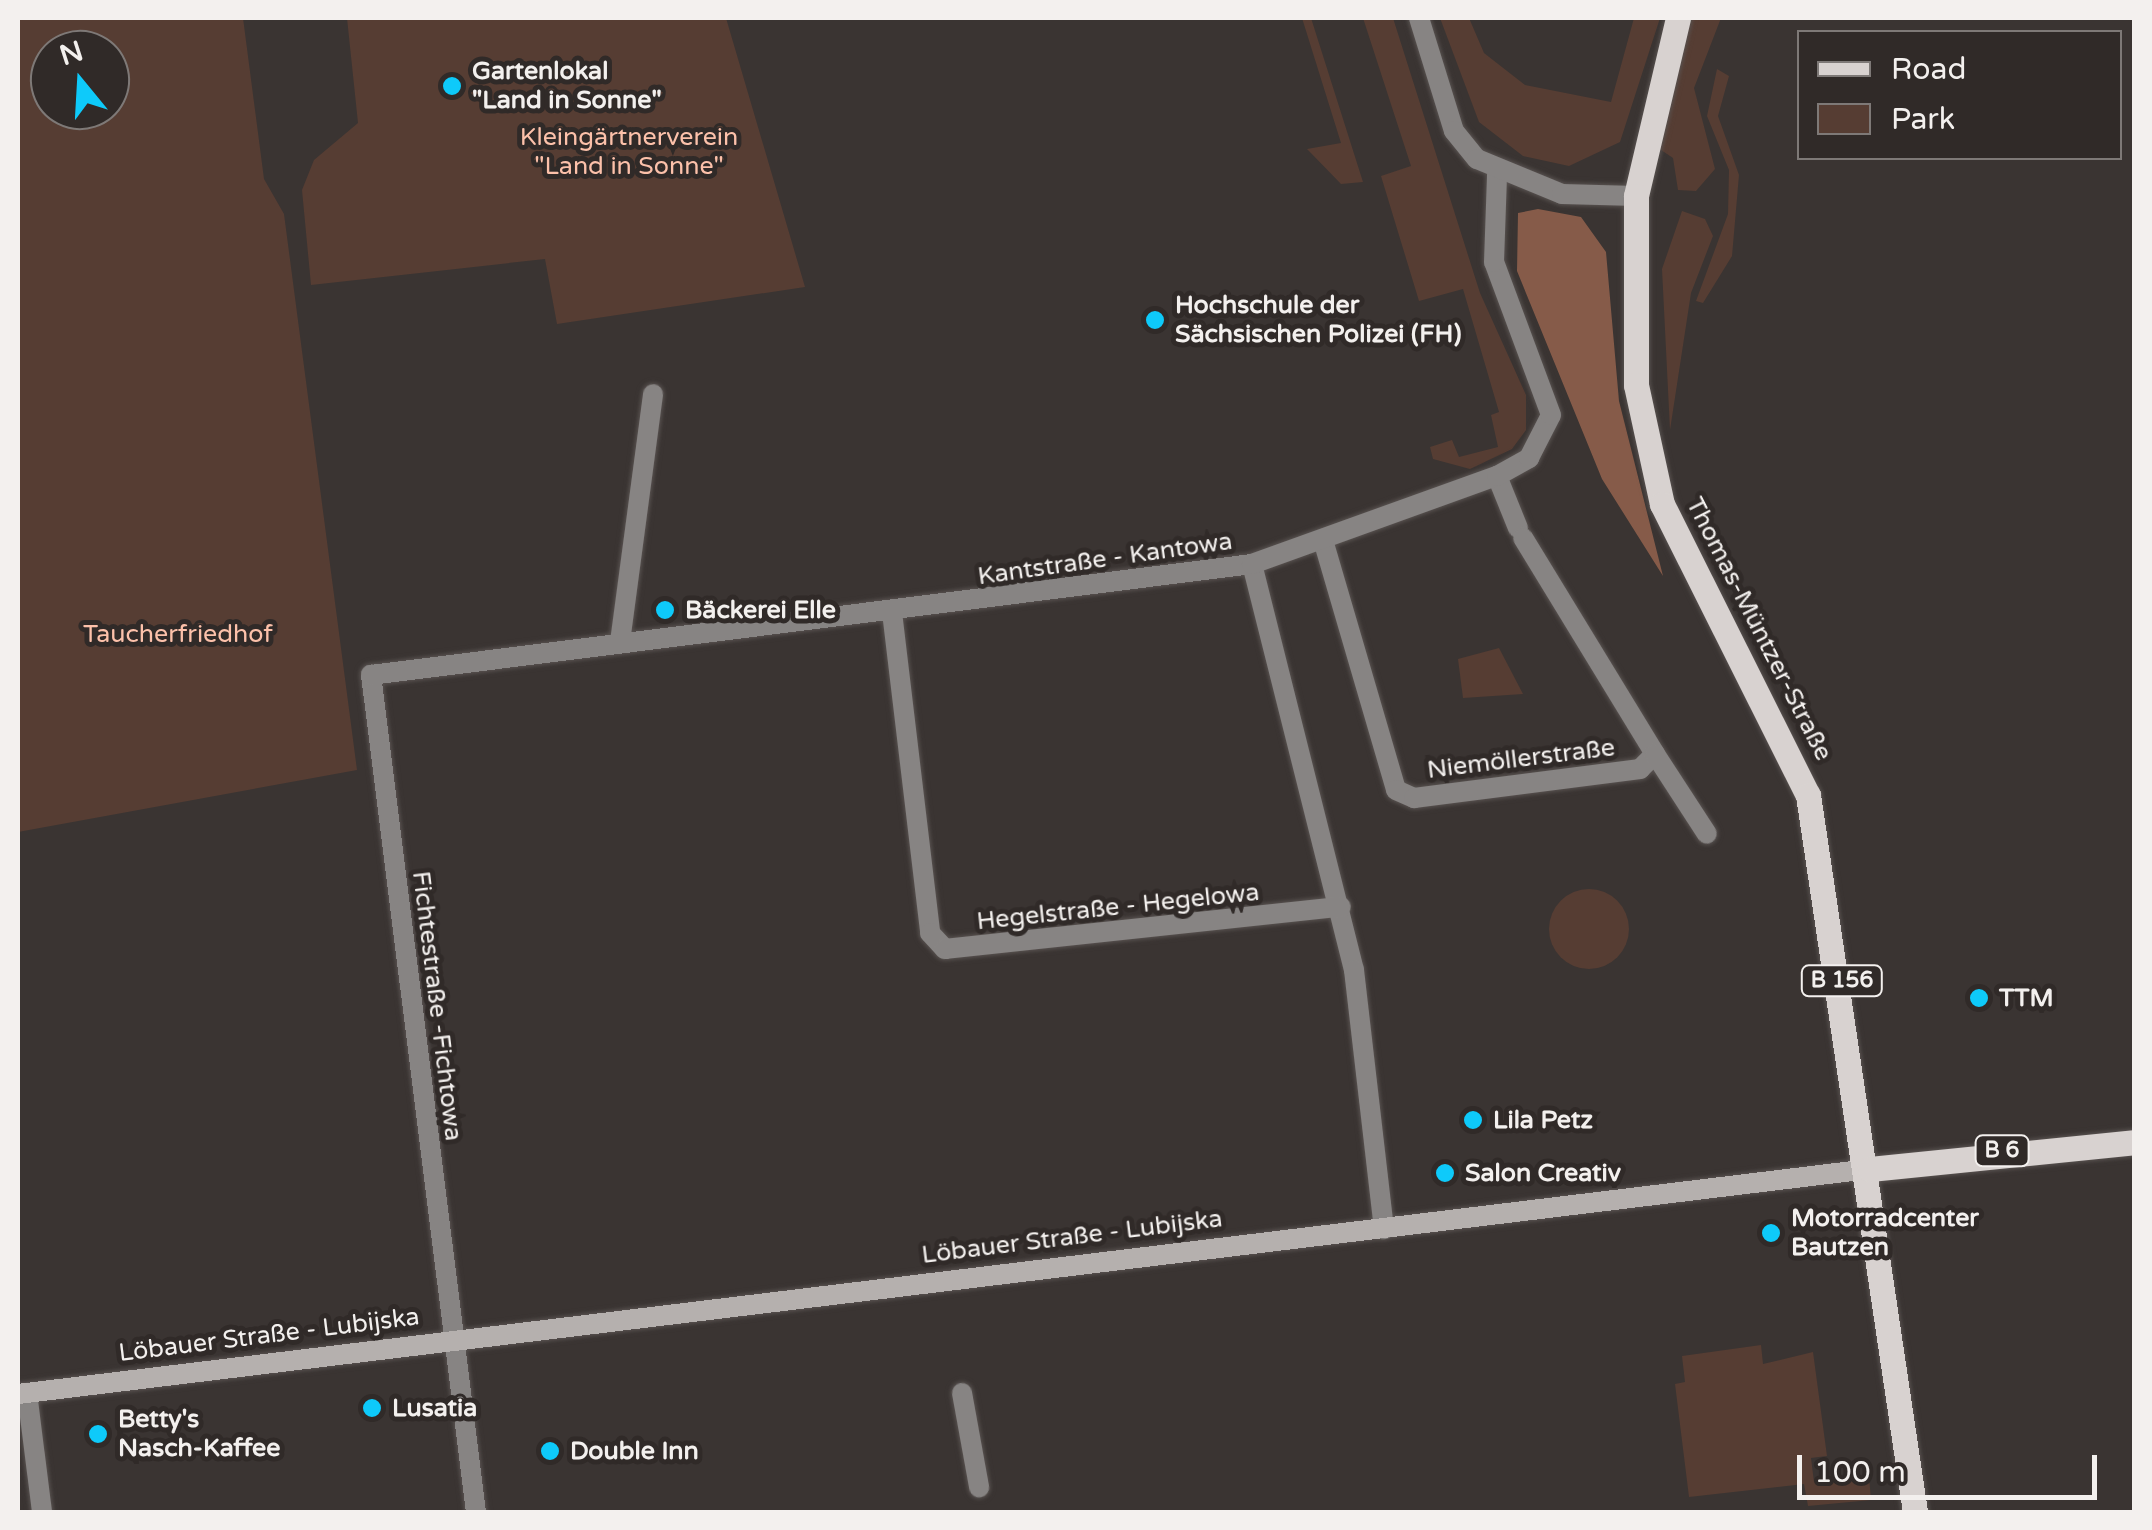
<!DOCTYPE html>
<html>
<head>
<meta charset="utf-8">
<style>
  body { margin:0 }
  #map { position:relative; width:2152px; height:1530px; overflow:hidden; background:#3a3432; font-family:"Varela Round",sans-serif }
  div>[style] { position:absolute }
  .green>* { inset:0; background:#563d33 }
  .round { border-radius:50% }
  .forest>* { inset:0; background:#865b49 }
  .roads { filter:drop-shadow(0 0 2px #585250) drop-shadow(0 0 2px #585250) }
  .minor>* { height:20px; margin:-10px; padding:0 10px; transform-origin:10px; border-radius:10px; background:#878483 }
  .tertiary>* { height:20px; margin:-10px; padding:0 10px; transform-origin:10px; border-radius:10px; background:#878483 }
  .secondary>* { height:20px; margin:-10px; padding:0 10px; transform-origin:10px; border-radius:10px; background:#b5b0ae }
  .primary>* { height:25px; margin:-12.5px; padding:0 12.5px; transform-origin:12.5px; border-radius:12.5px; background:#d8d2d0 }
  .dots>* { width:28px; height:28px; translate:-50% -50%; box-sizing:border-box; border:5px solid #302a28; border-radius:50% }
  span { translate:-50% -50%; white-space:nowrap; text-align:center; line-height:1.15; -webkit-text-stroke:10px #302a28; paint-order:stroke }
  .shield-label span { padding:2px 8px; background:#302a28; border:2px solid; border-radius:8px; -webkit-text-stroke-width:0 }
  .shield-label { font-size:22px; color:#f3f0ee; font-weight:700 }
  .poi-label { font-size:25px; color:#f3f0ee; font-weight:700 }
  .left { translate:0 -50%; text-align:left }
  .park-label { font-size:25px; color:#fcc1aa }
  .street-label { font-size:25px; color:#f3f0ee }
  .frame { position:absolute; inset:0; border:20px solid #f3f0ee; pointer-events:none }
  .legend { position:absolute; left:1797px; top:30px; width:325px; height:130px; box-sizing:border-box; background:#302a28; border:2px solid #7e7977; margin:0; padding:12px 18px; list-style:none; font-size:30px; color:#f3f0ee }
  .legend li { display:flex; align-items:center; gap:20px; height:50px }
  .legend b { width:50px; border:2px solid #7e7977 }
  .north { position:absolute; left:30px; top:30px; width:100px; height:100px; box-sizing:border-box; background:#302a28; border:2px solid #7e7977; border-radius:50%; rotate:342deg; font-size:28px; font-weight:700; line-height:40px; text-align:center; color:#f3f0ee }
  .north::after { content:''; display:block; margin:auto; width:35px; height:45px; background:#0ecafa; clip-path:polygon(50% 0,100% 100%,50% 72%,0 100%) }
  .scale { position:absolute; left:1797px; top:1455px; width:300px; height:45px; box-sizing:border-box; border:5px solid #f3f0ee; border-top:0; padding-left:12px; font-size:30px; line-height:35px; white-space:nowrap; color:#f3f0ee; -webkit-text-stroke:8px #302a28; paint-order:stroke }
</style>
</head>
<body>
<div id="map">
  <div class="green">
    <i style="clip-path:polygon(evenodd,18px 18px,243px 18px,264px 179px,284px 214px,357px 770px,18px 832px,18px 18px,50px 50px,110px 50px,110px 110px,50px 110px,50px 50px)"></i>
    <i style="clip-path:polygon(347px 18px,726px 18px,805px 287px,557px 324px,545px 259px,311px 285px,302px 190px,314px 160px,358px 123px)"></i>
    <i style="clip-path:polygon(1302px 18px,1311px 18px,1363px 182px,1341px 184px,1307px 149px,1341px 143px)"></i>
    <i style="clip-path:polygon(1363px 18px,1393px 18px,1480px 293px,1526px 395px,1526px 430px,1512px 449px,1470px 469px,1433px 459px,1430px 447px,1452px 440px,1459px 457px,1498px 447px,1491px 415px,1499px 412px,1463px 289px,1419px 301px,1381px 176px,1411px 166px)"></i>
    <i style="clip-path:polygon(1440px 18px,1469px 18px,1484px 53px,1525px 85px,1611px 102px,1634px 18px,1660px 18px,1620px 142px,1569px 166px,1523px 156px,1479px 122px)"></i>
    <i style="clip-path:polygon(1689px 18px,1721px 18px,1694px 88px,1715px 169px,1696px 191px,1678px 190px,1673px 158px,1658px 148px)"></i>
    <i style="clip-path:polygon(1717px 69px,1729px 76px,1718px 116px,1739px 175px,1732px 256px,1703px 303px,1696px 301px,1728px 214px,1729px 170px,1707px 116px)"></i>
    <i style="clip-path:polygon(1682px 211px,1705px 219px,1713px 236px,1691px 293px,1670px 430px,1662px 269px)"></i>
    <i style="clip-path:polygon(1499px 648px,1523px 694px,1463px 698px,1458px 659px)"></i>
    <i class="round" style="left:1549px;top:889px;width:80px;height:80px"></i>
    <i style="clip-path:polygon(1761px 1345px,1763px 1364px,1813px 1352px,1827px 1456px,1811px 1458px,1814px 1482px,1869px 1476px,1871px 1500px,1808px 1506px,1804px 1484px,1689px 1497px,1675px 1384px,1685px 1382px,1682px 1356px)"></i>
  </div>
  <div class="forest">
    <i style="clip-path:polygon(1538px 209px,1581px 217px,1606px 252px,1619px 401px,1663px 576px,1602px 479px,1517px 271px,1518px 213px)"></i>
  </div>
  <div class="roads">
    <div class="minor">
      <i style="left:1497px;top:476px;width:56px;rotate:68deg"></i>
      <i style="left:1323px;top:540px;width:260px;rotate:73.7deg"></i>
      <i style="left:1396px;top:790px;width:20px;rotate:24deg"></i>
      <i style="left:1414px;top:798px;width:228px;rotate:-7.3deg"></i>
      <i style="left:1640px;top:769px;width:21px;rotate:-45deg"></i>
      <i style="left:1655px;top:754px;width:253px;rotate:-121.4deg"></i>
      <i style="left:1252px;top:564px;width:419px;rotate:75.9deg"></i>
      <i style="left:1354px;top:970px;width:261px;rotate:83.4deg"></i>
      <i style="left:892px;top:612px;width:323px;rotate:83.2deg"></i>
      <i style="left:930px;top:933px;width:22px;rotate:47deg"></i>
      <i style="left:945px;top:949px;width:398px;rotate:-6.1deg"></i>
      <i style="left:620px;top:642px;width:250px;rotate:-82.4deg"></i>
      <i style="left:1655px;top:754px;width:95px;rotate:57deg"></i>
      <i style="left:27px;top:1393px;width:120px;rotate:82.8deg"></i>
      <i style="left:962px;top:1393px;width:96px;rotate:79.7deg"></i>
      <i style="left:476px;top:1512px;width:844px;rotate:-97.15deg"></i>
      <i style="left:371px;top:675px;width:888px;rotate:-7.18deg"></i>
      <i style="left:1252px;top:564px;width:260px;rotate:-19.8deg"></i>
      <i style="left:1497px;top:476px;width:37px;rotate:-29deg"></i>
      <i style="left:1529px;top:458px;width:48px;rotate:-62.9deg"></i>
      <i style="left:1551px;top:415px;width:163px;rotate:-110.4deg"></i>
      <i style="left:1494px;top:262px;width:88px;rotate:-88deg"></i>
    </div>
    <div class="tertiary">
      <i style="left:1419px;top:18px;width:118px;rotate:72.8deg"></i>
      <i style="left:1454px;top:131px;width:36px;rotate:51deg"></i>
      <i style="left:1477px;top:159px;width:92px;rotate:22.4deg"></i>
      <i style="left:1562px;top:194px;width:74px;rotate:1.5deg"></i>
    </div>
    <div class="secondary">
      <i style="left:18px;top:1394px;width:1866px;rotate:-6.93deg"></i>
    </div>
    <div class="primary">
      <i style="left:1678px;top:18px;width:183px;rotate:103.3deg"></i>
      <i style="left:1636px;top:196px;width:189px;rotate:90deg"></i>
      <i style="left:1636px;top:385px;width:122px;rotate:77.7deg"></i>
      <i style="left:1662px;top:504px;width:326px;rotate:63.4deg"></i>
      <i style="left:1808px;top:795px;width:725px;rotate:81.51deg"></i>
      <i style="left:1870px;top:1169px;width:265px;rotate:-5.8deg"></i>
    </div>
  </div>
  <div class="dots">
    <i style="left:452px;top:86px;background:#0ecafa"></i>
    <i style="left:1155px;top:320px;background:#0ecafa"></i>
    <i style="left:665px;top:610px;background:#0ecafa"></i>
    <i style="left:1979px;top:998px;background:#0ecafa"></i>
    <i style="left:1473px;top:1120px;background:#0ecafa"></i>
    <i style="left:1445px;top:1173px;background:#0ecafa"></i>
    <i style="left:1771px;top:1233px;background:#0ecafa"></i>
    <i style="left:372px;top:1408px;background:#0ecafa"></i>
    <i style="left:98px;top:1434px;background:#0ecafa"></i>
    <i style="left:550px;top:1451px;background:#0ecafa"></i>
  </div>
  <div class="shield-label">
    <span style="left:1842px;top:981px">B 156</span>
    <span style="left:2002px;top:1151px">B 6</span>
  </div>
  <div class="poi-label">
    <span class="left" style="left:472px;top:86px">Gartenlokal<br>"Land in Sonne"</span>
    <span class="left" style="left:1175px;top:320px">Hochschule der<br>Sächsischen Polizei (FH)</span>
    <span class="left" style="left:685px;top:610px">Bäckerei Elle</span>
    <span class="left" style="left:1999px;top:998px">TTM</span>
    <span class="left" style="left:1493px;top:1120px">Lila Petz</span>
    <span class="left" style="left:1465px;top:1173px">Salon Creativ</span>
    <span class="left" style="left:1791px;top:1233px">Motorradcenter<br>Bautzen</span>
    <span class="left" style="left:392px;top:1408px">Lusatia</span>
    <span class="left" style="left:118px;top:1434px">Betty's<br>Nasch-Kaffee</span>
    <span class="left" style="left:570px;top:1451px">Double Inn</span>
  </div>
  <div class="park-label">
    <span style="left:629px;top:152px">Kleingärtnerverein<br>"Land in Sonne"</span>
    <span style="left:178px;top:634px">Taucherfriedhof</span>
  </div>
  <div class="street-label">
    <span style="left:1105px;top:559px;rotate:-8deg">Kantstraße - Kantowa</span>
    <span style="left:1759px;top:629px;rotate:63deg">Thomas-Müntzer-Straße</span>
    <span style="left:1521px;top:759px;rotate:-7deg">Niemöllerstraße</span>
    <span style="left:1118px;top:907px;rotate:-6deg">Hegelstraße - Hegelowa</span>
    <span style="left:437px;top:1006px;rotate:83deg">Fichtestraße -Fichtowa</span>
    <span style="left:1072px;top:1237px;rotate:-7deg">Löbauer Straße - Lubijska</span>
    <span style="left:269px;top:1335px;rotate:-7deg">Löbauer Straße - Lubijska</span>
  </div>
  <div class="frame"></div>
  <ul class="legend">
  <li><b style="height:12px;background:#d8d2d0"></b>Road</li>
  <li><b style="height:28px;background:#563d33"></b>Park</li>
  </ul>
  <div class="north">N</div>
  <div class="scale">100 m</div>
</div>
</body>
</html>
